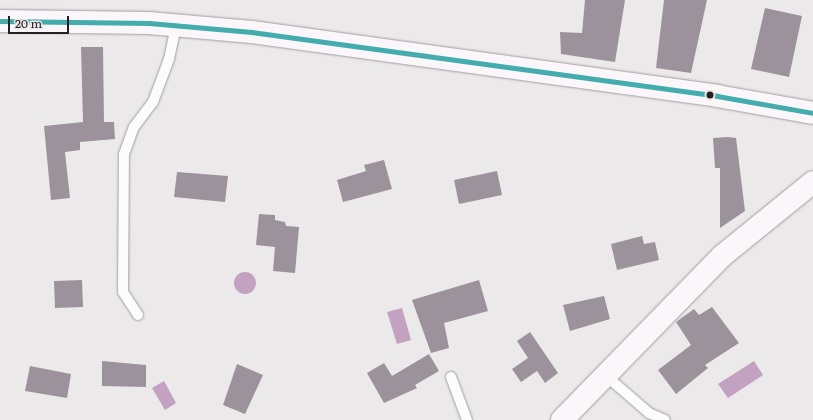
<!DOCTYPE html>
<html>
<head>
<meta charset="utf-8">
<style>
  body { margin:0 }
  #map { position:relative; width:813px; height:420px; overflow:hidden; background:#ece9eb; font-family:Literata,serif }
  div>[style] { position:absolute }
  .water>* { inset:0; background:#c3a1c1 }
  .round { border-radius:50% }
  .building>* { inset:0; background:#9c929b }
  .roads { filter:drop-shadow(0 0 1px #a09d9f) drop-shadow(0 0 1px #a09d9f) }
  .lane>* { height:10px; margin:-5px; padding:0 5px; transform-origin:5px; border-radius:5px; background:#fcfcfc }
  .secondary>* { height:22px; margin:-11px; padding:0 11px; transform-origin:11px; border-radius:11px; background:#faf6f9 }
  .bus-1>* { height:5px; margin:-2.5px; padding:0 2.5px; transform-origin:2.5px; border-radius:2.5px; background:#44acad }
  .dots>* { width:11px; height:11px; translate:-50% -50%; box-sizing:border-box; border:2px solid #ede8ec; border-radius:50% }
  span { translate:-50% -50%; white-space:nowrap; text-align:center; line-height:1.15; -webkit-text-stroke:4px #ede8ec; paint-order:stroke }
  .scale { position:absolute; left:8px; top:16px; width:61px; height:18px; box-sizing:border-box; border:2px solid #222122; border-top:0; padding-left:5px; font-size:12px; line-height:14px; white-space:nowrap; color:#222122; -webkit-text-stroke:3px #ede8ec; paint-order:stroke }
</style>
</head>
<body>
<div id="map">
  <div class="water">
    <i class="round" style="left:234px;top:272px;width:22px;height:22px"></i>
    <i style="clip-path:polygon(402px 308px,411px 340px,397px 344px,387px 312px)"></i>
    <i style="clip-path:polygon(754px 361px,763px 375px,728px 398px,718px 384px)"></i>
    <i style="clip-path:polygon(164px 381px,176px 403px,165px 410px,152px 388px)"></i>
  </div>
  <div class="building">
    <i style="clip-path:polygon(585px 0,625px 0,615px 62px,561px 54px,560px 32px,582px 33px)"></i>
    <i style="clip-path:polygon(664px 0,707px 0,691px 73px,656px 68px)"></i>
    <i style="clip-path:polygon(765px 8px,802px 16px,789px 77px,751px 69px)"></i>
    <i style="clip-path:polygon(81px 47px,103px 47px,104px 122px,114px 122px,115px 139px,80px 142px,80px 150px,65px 152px,70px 198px,51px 200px,44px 126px,83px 122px)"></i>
    <i style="clip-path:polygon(728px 137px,736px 138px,745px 211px,720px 228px,720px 168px,715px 168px,713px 138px)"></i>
    <i style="clip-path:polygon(384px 160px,392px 189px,343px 202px,337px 180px,366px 171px,364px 165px)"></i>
    <i style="clip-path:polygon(497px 171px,502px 195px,459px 204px,454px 180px)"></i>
    <i style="clip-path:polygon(177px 172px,228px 176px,225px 202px,174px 197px)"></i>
    <i style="clip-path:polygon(259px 214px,275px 215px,275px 220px,285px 222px,286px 226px,299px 227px,295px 273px,273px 271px,275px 247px,256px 245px)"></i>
    <i style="clip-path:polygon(642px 236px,644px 244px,655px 242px,659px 260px,617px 270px,611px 244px)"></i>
    <i style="clip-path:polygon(82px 280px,83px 307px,55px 308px,54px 281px)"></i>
    <i style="clip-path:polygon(479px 280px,488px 311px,444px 323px,449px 348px,431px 353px,412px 300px)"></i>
    <i style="clip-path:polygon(604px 296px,610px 319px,570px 331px,563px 305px)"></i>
    <i style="clip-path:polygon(712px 307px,739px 343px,705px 365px,708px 368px,676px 394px,658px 370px,691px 345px,676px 322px,694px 309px,699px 315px)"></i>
    <i style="clip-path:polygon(530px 332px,558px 373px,545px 383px,537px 371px,521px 382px,512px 369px,528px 358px,517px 341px)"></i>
    <i style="clip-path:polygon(429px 354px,439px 371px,415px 385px,417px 388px,384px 403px,367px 373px,384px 363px,392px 376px)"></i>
    <i style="clip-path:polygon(102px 361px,146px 365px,146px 387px,102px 386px)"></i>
    <i style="clip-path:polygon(237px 364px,263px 375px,245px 414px,223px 405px)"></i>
    <i style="clip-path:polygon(30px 366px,71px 374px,67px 398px,25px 391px)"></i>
  </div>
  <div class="roads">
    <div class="lane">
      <i style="left:138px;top:315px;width:27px;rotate:-123deg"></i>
      <i style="left:123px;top:292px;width:138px;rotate:-89.6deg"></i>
      <i style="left:124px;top:154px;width:29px;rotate:-70deg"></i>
      <i style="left:134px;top:127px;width:31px;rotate:-53deg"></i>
      <i style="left:153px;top:102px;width:46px;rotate:-69.6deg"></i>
      <i style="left:169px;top:59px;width:35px;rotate:-78deg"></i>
      <i style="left:604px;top:374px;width:60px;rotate:40.9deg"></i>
      <i style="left:649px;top:413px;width:17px;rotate:24deg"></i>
      <i style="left:451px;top:377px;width:46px;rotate:69.6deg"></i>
    </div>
    <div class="secondary">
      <i style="left:0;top:21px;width:149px;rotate:0.8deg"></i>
      <i style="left:149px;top:23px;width:103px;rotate:5deg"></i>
      <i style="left:252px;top:32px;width:469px;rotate:7.8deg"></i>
      <i style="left:717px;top:96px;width:97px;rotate:10deg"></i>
      <i style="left:562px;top:420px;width:229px;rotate:-45.7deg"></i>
      <i style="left:722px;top:256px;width:117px;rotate:-39.1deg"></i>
    </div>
  </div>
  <div class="bus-1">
    <i style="left:0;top:21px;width:149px;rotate:0.8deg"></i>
    <i style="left:149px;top:23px;width:103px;rotate:5deg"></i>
    <i style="left:252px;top:32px;width:469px;rotate:7.8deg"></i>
    <i style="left:717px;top:96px;width:97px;rotate:10deg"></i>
  </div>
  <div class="dots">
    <i style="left:710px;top:95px;background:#222122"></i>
  </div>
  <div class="scale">20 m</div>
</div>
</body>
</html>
